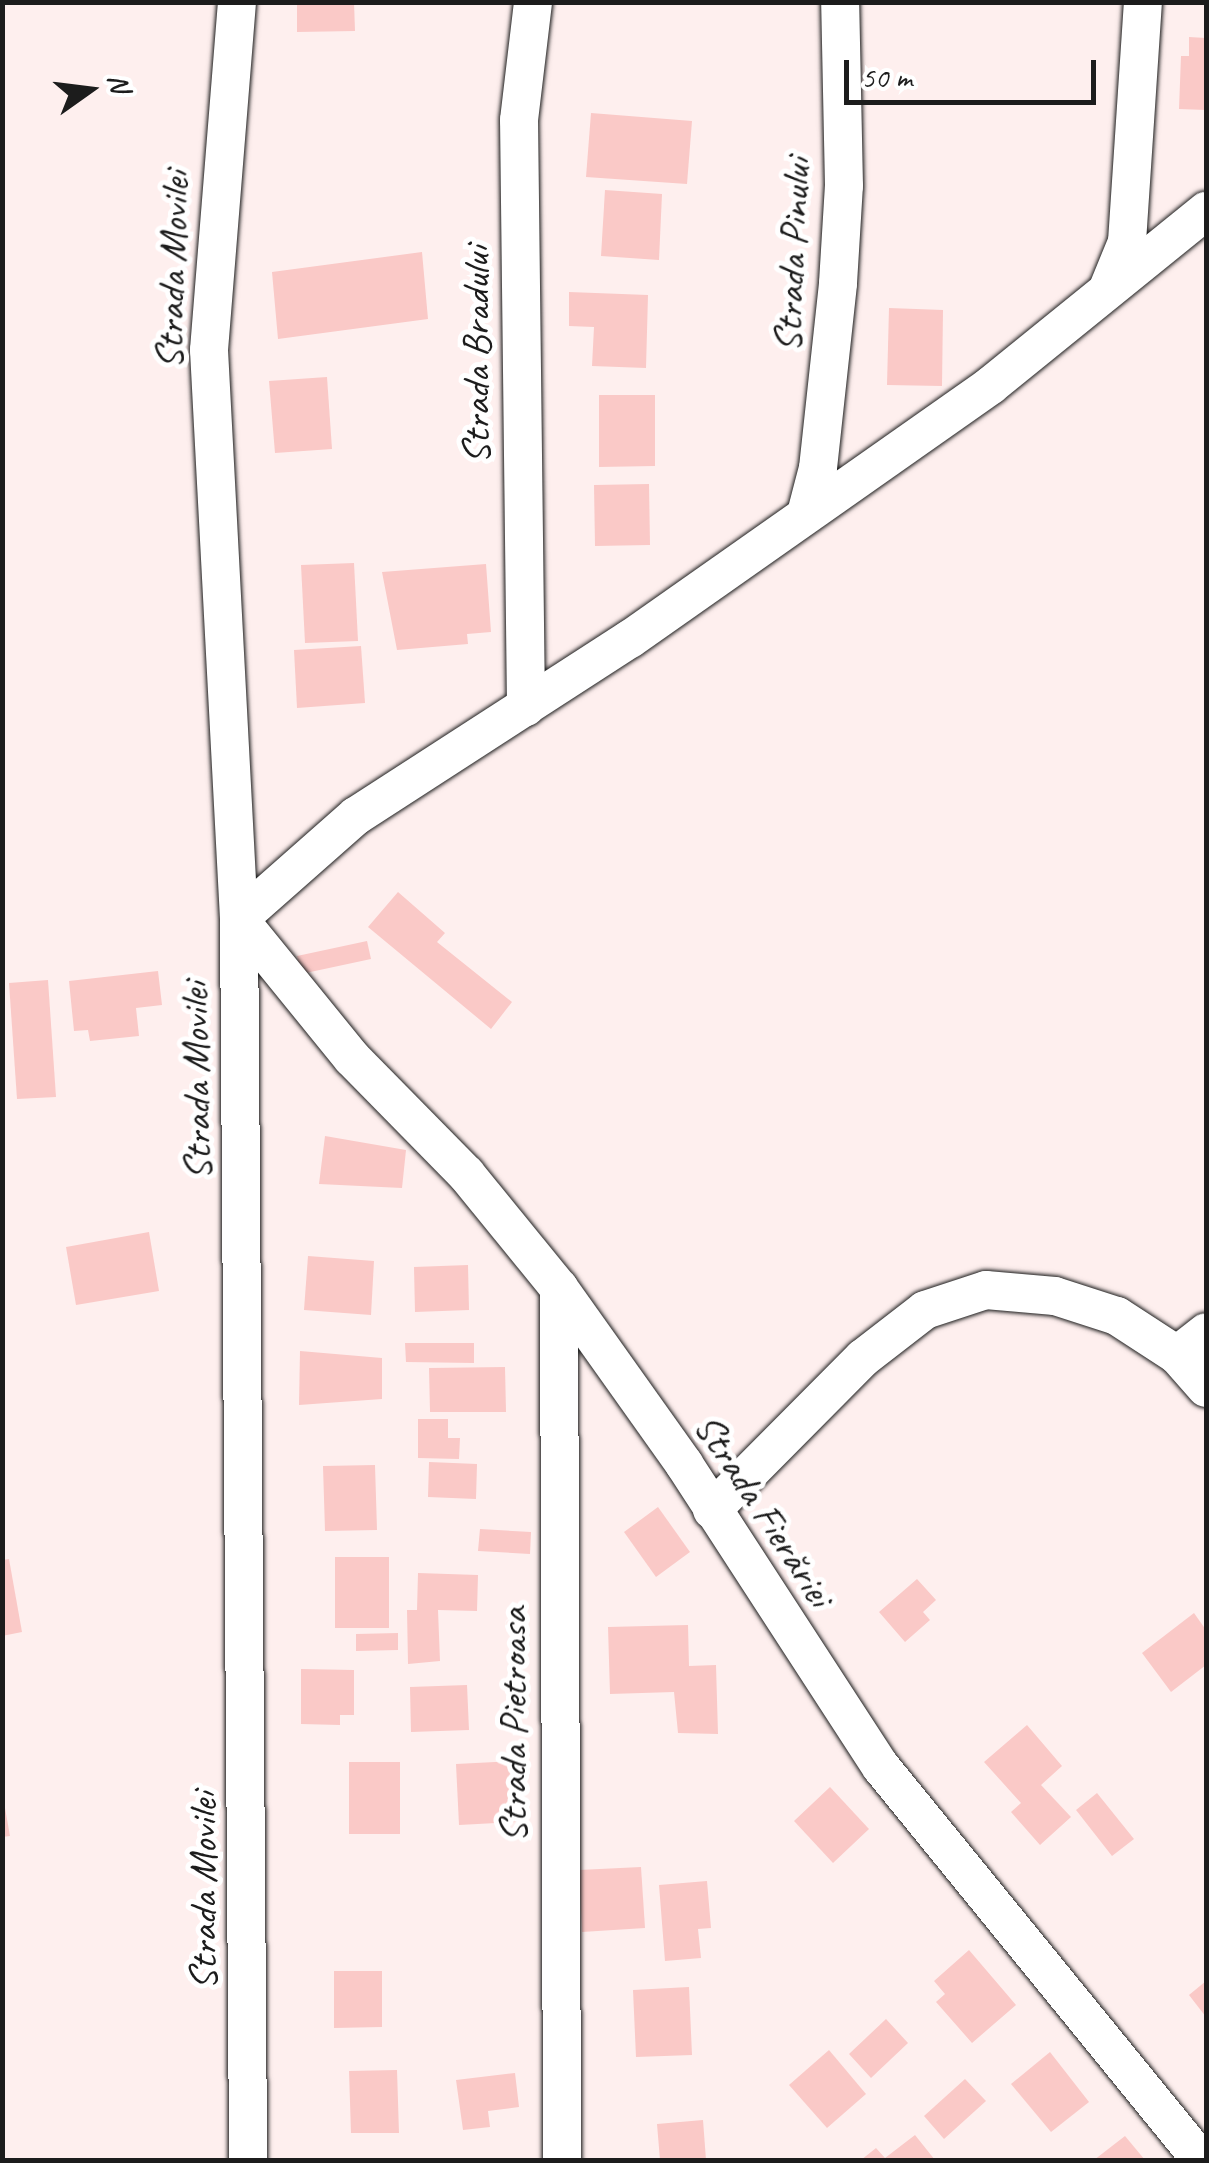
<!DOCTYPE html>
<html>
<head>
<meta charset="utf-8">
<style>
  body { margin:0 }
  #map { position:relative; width:1209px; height:2163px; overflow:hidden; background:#feefee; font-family:Caveat,sans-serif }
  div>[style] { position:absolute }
  .building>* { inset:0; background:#fac9c7 }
  .roads { filter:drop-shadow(0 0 2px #1c1c1c) drop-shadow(0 0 2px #1c1c1c) }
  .minor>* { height:38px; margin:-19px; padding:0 19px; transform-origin:19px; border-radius:19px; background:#fff }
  span { translate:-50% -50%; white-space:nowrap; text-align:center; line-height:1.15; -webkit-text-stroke:10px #fff; paint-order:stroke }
  .street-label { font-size:40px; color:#1c1c1c }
  .frame { position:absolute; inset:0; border:5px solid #1c1c1c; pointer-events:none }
  .north { position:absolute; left:40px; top:40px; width:100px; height:100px; -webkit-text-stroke:8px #fff; paint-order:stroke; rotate:76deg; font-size:28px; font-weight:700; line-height:40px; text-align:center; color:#1c1c1c }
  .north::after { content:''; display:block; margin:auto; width:35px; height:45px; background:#1c1c1c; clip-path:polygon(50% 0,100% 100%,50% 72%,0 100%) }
  .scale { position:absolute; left:844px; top:60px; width:252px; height:45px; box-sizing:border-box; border:5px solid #1c1c1c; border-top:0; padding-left:12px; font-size:30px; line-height:35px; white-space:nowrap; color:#1c1c1c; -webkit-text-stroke:8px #fff; paint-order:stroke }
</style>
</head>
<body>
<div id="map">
  <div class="building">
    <i style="clip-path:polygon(297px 2px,354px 2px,355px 31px,297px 32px)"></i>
    <i style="clip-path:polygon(1189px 37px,1206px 38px,1206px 110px,1179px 109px,1181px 56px,1189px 56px)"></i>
    <i style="clip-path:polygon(591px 113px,692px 121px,687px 184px,586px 177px)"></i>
    <i style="clip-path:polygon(605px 190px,662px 194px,659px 260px,601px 256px)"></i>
    <i style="clip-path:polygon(422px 252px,428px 319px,278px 339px,272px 272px)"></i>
    <i style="clip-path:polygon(569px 292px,648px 295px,646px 368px,592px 366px,594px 327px,569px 326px)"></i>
    <i style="clip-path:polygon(889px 308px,943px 310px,942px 386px,887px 385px)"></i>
    <i style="clip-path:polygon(327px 377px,332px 449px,275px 453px,269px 381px)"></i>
    <i style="clip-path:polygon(599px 395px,655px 395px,655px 466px,599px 467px)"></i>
    <i style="clip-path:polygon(649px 484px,650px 545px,595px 546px,594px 485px)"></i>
    <i style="clip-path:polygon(354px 563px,358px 641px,305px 643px,301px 565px)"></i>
    <i style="clip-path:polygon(486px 564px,491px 632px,467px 634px,468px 644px,397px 650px,382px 572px)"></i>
    <i style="clip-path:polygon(361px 646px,365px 703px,297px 708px,294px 650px)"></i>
    <i style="clip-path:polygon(398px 892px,445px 933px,437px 942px,512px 1002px,491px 1029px,368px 927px)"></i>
    <i style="clip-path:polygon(367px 941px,371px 959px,301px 974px,297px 956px)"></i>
    <i style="clip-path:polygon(158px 971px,162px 1005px,136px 1008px,139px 1036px,90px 1041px,88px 1030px,74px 1031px,69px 981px)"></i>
    <i style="clip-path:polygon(48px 980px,56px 1097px,17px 1099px,9px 983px)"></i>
    <i style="clip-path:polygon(325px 1136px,406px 1150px,402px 1188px,319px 1184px)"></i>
    <i style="clip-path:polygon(149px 1232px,159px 1291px,76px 1305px,66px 1247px)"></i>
    <i style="clip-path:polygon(308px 1256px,374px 1261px,371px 1315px,304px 1310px)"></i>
    <i style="clip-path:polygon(468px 1265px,469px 1310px,415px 1312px,414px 1267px)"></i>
    <i style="clip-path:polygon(405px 1343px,474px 1343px,474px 1363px,406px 1362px)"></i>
    <i style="clip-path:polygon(300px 1351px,382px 1358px,382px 1399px,299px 1405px)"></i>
    <i style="clip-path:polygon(505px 1367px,506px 1412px,430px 1412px,429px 1368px)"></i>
    <i style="clip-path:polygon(418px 1419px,448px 1419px,448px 1438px,460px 1438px,459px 1459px,418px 1458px)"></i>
    <i style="clip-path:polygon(429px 1462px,477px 1464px,476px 1499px,428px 1497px)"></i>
    <i style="clip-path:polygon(375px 1465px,377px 1530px,325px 1531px,323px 1466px)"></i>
    <i style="clip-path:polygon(658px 1507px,690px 1552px,656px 1577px,624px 1532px)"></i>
    <i style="clip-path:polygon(480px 1529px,531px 1532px,530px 1554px,478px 1551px)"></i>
    <i style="clip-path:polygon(335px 1557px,389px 1557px,389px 1628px,335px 1628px)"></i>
    <i style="clip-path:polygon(9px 1559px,22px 1632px,2px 1636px,2px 1560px)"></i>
    <i style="clip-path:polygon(418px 1573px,478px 1575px,477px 1611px,438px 1610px,440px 1661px,408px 1664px,407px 1610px,417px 1610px)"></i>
    <i style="clip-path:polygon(917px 1579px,936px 1600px,923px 1612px,930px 1620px,905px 1642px,879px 1612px)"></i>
    <i style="clip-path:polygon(1194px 1613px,1206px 1630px,1206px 1665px,1171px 1692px,1142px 1653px)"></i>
    <i style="clip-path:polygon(688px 1625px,689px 1666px,716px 1665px,718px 1734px,678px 1733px,674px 1692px,610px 1694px,608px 1627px)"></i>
    <i style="clip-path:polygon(398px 1633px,398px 1650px,356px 1651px,356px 1634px)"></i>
    <i style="clip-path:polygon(301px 1669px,354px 1670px,354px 1715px,340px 1715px,340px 1725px,301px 1724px)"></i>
    <i style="clip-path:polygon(467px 1685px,469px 1730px,411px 1732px,410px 1687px)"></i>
    <i style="clip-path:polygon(1027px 1725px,1062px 1766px,1041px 1785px,1071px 1817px,1040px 1845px,1011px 1812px,1021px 1803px,984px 1762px)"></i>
    <i style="clip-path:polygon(515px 1761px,517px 1822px,459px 1825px,456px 1764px)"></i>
    <i style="clip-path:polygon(349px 1762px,400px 1762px,400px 1834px,349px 1834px)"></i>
    <i style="clip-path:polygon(830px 1787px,869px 1829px,833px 1863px,794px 1821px)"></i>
    <i style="clip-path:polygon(2px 1791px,10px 1836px,2px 1837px)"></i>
    <i style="clip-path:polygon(1097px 1793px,1134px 1839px,1112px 1856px,1076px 1810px)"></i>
    <i style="clip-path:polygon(641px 1867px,645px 1928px,582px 1932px,579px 1870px)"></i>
    <i style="clip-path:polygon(707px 1881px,711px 1928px,698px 1929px,701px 1958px,665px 1961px,659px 1885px)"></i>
    <i style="clip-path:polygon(969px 1950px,1016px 2005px,972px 2043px,936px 2002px,945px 1994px,934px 1981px)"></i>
    <i style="clip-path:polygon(334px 1971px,382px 1971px,382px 2027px,334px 2028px)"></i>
    <i style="clip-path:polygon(1206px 1981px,1206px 2017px,1189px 1995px)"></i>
    <i style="clip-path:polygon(689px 1987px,692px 2055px,636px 2057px,633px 1990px)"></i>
    <i style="clip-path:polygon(886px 2019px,908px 2043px,871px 2078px,849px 2054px)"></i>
    <i style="clip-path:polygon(829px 2050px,866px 2094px,827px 2128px,789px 2085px)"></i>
    <i style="clip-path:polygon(1050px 2052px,1089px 2102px,1051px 2132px,1011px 2084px)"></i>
    <i style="clip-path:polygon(397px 2070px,399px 2133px,351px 2133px,349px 2071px)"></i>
    <i style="clip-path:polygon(515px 2073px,519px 2107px,488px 2111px,490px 2127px,463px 2130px,456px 2080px)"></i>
    <i style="clip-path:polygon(965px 2079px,986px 2101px,944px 2139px,924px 2116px)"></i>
    <i style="clip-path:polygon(703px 2120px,706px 2160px,660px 2160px,657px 2124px)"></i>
    <i style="clip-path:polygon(915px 2135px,935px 2160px,861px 2160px,876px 2148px,885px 2158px)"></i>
    <i style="clip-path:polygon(1125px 2136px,1145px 2160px,1094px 2160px)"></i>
  </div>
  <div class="roads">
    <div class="minor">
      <i style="left:237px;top:2px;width:349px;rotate:94.6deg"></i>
      <i style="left:209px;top:350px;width:570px;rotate:86.98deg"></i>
      <i style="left:239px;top:919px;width:1241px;rotate:89.58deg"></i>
      <i style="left:1109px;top:286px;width:48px;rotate:-67.8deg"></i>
      <i style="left:1127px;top:242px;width:241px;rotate:-86.2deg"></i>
      <i style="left:807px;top:510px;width:43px;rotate:-75.3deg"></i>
      <i style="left:818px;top:468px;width:186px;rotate:-83.8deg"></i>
      <i style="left:838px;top:283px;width:97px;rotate:-86.5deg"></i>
      <i style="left:844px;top:186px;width:184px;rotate:-91.2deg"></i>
      <i style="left:526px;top:707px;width:587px;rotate:-90.68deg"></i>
      <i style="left:519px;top:120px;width:119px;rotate:-83.2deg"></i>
      <i style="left:239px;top:919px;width:179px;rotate:50.9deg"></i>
      <i style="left:352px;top:1058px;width:163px;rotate:45.5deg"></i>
      <i style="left:466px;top:1174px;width:147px;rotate:50.8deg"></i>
      <i style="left:559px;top:1288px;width:216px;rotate:54.6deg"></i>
      <i style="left:684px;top:1464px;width:361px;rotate:57deg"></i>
      <i style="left:881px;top:1767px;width:507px;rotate:50.85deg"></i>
      <i style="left:239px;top:919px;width:156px;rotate:-41.4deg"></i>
      <i style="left:356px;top:816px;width:326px;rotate:-32.9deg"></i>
      <i style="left:630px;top:639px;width:441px;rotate:-35.1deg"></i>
      <i style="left:991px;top:385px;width:277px;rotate:-39deg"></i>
      <i style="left:559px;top:1288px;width:872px;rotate:89.8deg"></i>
      <i style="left:1177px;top:1355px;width:37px;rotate:-38deg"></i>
      <i style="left:712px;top:1510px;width:214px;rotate:-45.2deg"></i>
      <i style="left:863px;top:1358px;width:78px;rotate:-37.7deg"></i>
      <i style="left:925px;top:1310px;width:64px;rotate:-18.2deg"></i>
      <i style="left:986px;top:1290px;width:69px;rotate:5deg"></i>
      <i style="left:1055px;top:1296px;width:65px;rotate:17.9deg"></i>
      <i style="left:1117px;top:1316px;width:72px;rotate:33deg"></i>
      <i style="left:1177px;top:1355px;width:44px;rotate:48.7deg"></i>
    </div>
  </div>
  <div class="street-label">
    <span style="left:792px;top:255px;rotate:-87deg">Strada Pinului</span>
    <span style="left:172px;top:270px;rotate:-88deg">Strada Movilei</span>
    <span style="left:476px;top:355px;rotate:-90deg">Strada Bradului</span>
    <span style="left:196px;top:1081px;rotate:-91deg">Strada Movilei</span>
    <span style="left:764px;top:1510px;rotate:57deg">Strada Fierăriei</span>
    <span style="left:513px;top:1725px;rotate:-90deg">Strada Pietroasa</span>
    <span style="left:203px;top:1891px;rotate:-90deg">Strada Movilei</span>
  </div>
  <div class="frame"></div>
  <div class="north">N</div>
  <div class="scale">50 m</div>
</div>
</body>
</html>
